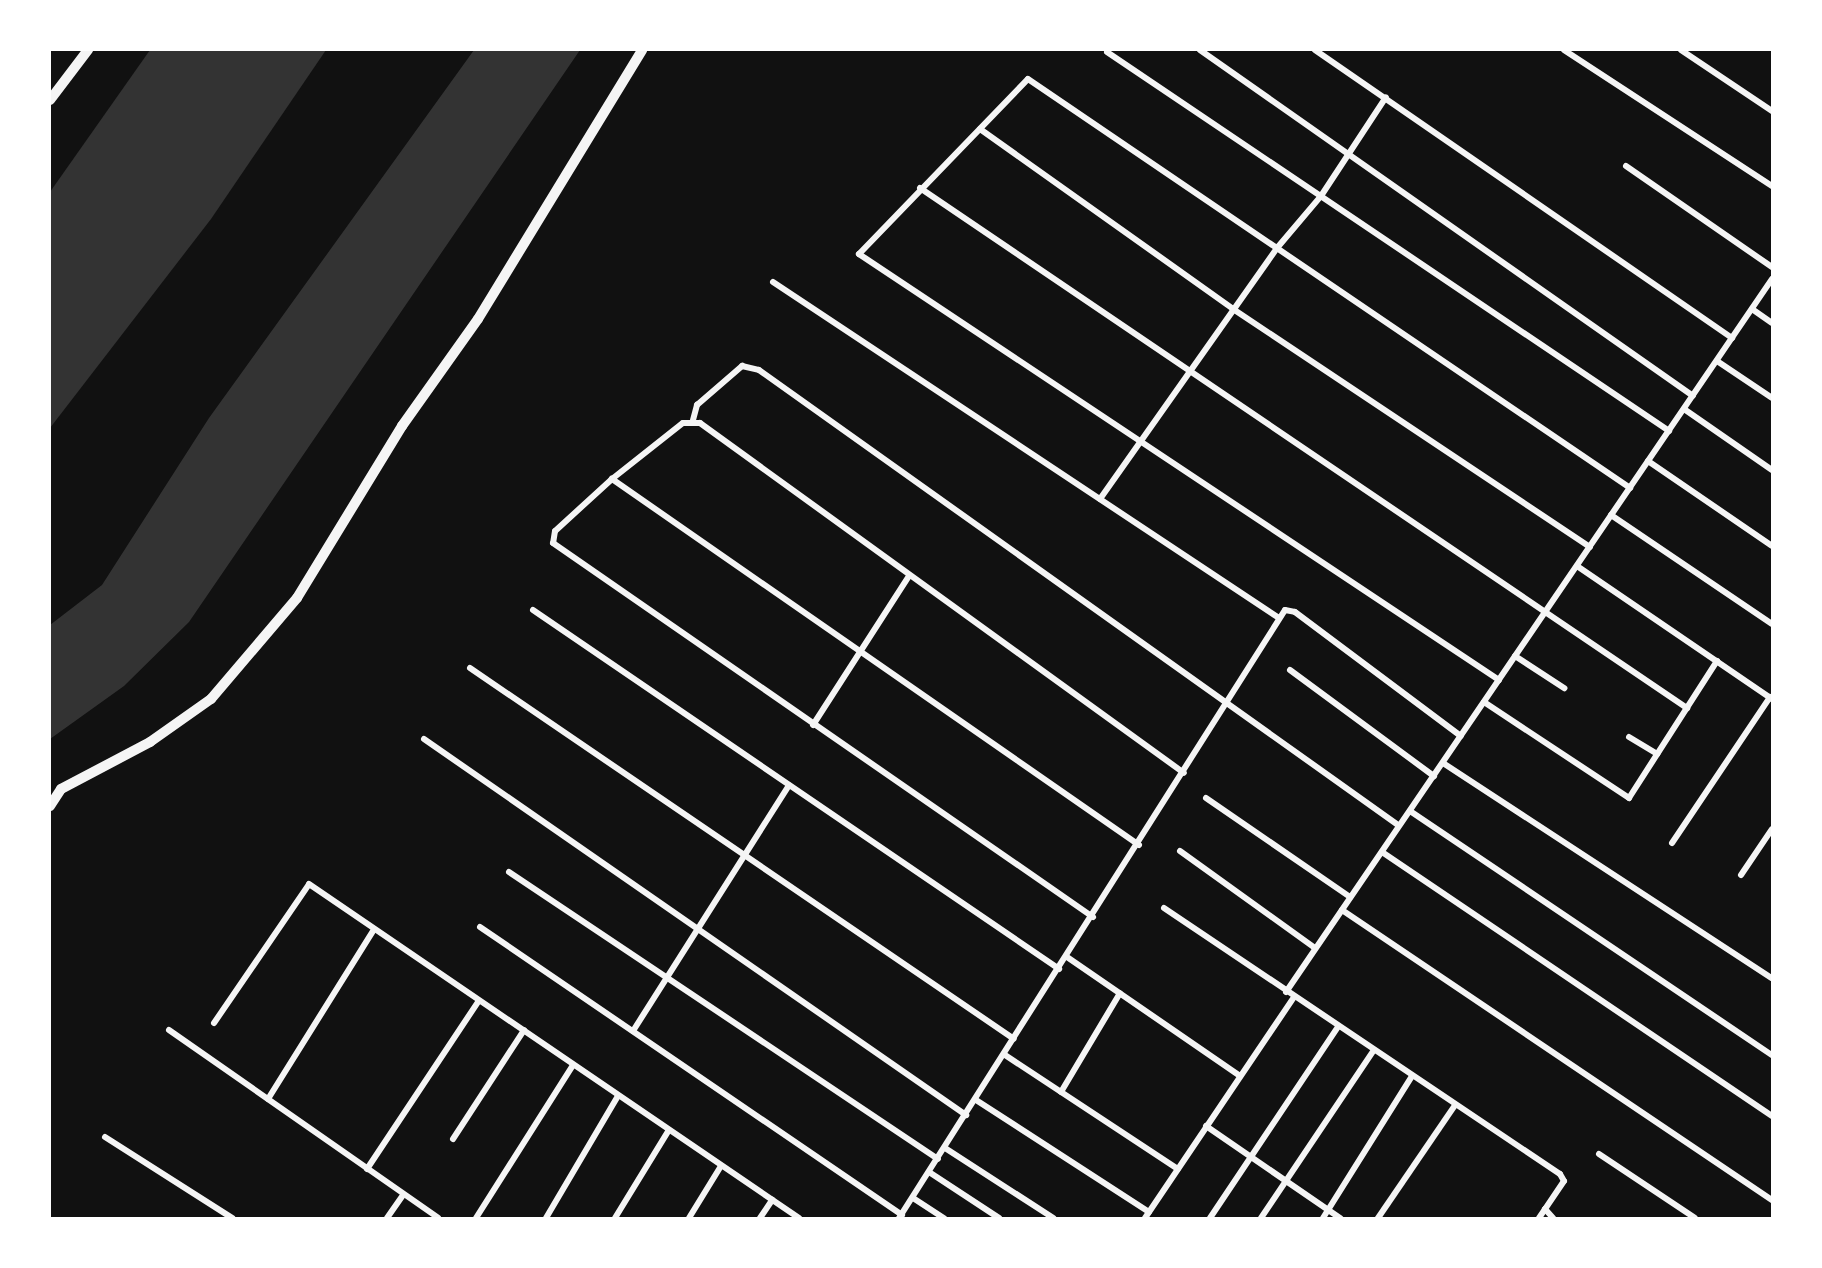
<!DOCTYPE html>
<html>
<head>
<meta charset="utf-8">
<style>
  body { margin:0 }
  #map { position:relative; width:1822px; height:1268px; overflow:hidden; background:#111; font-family:"Fira Sans",sans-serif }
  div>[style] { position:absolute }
  .water>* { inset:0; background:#333 }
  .minor>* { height:6px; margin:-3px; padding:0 3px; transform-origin:3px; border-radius:3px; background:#f5f5f5 }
  .tertiary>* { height:10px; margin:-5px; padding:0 5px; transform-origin:5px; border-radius:5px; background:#f5f5f5 }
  span { translate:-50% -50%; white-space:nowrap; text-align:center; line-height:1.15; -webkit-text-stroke:6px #fff; paint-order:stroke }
  .frame { position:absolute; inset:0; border:51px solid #fff; pointer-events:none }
</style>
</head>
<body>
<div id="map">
  <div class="water">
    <i style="clip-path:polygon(150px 50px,326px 50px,211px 219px,50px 428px,50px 192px)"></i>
    <i style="clip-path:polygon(474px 50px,580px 50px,189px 622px,124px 686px,50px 739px,50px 625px,102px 585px,209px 418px)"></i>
  </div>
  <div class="minor">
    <i style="left:1200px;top:50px;width:602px;rotate:35.06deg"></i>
    <i style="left:1315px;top:50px;width:507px;rotate:34.63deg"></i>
    <i style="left:1564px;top:50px;width:249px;rotate:33.2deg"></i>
    <i style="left:1681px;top:50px;width:110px;rotate:33.8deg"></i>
    <i style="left:1107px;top:52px;width:678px;rotate:33.99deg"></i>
    <i style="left:980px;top:129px;width:310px;rotate:35.4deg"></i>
    <i style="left:1233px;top:309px;width:429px;rotate:33.7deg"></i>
    <i style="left:1626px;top:166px;width:178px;rotate:34.7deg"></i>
    <i style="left:920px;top:188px;width:927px;rotate:34.14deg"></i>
    <i style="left:773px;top:282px;width:607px;rotate:33.59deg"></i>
    <i style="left:1752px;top:309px;width:24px;rotate:35deg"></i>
    <i style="left:1717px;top:361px;width:66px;rotate:33.9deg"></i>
    <i style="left:1684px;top:409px;width:107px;rotate:34.7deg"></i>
    <i style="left:693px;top:420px;width:16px;rotate:-75deg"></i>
    <i style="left:697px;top:405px;width:60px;rotate:-40.9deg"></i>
    <i style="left:742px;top:366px;width:17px;rotate:13deg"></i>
    <i style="left:759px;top:370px;width:784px;rotate:35.45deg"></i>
    <i style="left:1648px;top:461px;width:150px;rotate:34.4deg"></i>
    <i style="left:612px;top:479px;width:77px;rotate:137.6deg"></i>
    <i style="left:555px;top:531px;width:12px;rotate:99deg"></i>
    <i style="left:553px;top:543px;width:657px;rotate:34.71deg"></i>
    <i style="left:1100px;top:499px;width:307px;rotate:-54.8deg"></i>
    <i style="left:1277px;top:248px;width:68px;rotate:-49.8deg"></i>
    <i style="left:1321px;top:196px;width:118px;rotate:-56.7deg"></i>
    <i style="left:1611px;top:515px;width:194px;rotate:34.1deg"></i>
    <i style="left:1577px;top:566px;width:236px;rotate:34.3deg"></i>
    <i style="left:533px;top:610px;width:637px;rotate:34.31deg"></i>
    <i style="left:1515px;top:656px;width:59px;rotate:33.1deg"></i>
    <i style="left:470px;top:668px;width:658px;rotate:34.29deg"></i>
    <i style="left:1290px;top:670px;width:179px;rotate:36.4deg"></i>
    <i style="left:1499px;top:680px;width:769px;rotate:-146.35deg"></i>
    <i style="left:859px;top:254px;width:243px;rotate:-46deg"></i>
    <i style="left:1028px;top:79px;width:728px;rotate:34.19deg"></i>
    <i style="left:1484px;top:702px;width:174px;rotate:33.5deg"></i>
    <i style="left:1629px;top:798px;width:163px;rotate:-57.3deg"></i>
    <i style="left:813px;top:725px;width:177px;rotate:-57.2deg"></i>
    <i style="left:1629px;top:737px;width:33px;rotate:31deg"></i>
    <i style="left:424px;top:739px;width:660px;rotate:34.75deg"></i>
    <i style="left:1443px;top:763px;width:393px;rotate:33.2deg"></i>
    <i style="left:1206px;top:798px;width:175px;rotate:34.5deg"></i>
    <i style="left:1410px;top:811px;width:437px;rotate:34deg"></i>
    <i style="left:1672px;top:843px;width:176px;rotate:-56.1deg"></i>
    <i style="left:1139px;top:845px;width:642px;rotate:-145.22deg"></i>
    <i style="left:612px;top:479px;width:90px;rotate:-38.3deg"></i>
    <i style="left:683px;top:423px;width:17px"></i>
    <i style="left:700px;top:423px;width:597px;rotate:35.87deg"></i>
    <i style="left:1180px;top:851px;width:166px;rotate:35.7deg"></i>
    <i style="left:1382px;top:852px;width:471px;rotate:34.1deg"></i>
    <i style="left:509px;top:872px;width:516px;rotate:33.78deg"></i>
    <i style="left:1741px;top:875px;width:55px;rotate:-56deg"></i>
    <i style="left:1164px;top:908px;width:477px;rotate:33.9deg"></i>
    <i style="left:1560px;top:1174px;width:8px;rotate:60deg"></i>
    <i style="left:1564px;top:1181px;width:34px;rotate:124deg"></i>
    <i style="left:1545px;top:1209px;width:12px;rotate:48deg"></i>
    <i style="left:1342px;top:910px;width:519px;rotate:34deg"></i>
    <i style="left:480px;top:927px;width:511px;rotate:34.31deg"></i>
    <i style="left:1067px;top:957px;width:210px;rotate:34.5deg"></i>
    <i style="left:1286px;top:992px;width:863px;rotate:-55.72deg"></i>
    <i style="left:214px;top:1023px;width:168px;rotate:-55.6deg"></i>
    <i style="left:309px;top:884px;width:593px;rotate:34.28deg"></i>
    <i style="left:169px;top:1030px;width:328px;rotate:34.9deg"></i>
    <i style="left:633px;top:1031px;width:291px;rotate:-57.6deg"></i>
    <i style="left:1005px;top:1055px;width:207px;rotate:33.4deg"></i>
    <i style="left:1061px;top:1092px;width:115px;rotate:-59.2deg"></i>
    <i style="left:268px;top:1099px;width:198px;rotate:-58deg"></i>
    <i style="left:976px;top:1100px;width:206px;rotate:32.9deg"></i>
    <i style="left:1206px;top:1126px;width:163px;rotate:34.5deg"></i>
    <i style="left:105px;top:1137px;width:151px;rotate:32.5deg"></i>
    <i style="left:453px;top:1139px;width:130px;rotate:-56.9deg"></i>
    <i style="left:945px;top:1148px;width:129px;rotate:32.9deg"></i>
    <i style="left:1599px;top:1154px;width:115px;rotate:33.7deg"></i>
    <i style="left:367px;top:1169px;width:201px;rotate:-56.4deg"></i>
    <i style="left:929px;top:1172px;width:84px;rotate:33.3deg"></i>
    <i style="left:913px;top:1198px;width:37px;rotate:33deg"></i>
    <i style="left:387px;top:1218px;width:28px;rotate:-55deg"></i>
    <i style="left:476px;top:1218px;width:181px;rotate:-57.6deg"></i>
    <i style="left:546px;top:1218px;width:142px;rotate:-59.5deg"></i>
    <i style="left:615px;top:1218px;width:103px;rotate:-58.5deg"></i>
    <i style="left:689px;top:1218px;width:61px;rotate:-58.4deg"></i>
    <i style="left:760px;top:1218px;width:22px;rotate:-56deg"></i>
    <i style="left:899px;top:1218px;width:720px;rotate:-57.59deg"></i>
    <i style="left:1285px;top:610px;width:10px;rotate:11deg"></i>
    <i style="left:1295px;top:612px;width:207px;rotate:36.8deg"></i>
    <i style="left:1145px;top:1218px;width:267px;rotate:-56deg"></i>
    <i style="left:1210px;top:1218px;width:230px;rotate:-56.2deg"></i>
    <i style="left:1261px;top:1218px;width:202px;rotate:-56.1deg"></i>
    <i style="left:1323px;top:1218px;width:168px;rotate:-57.9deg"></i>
    <i style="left:1378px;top:1218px;width:137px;rotate:-55.7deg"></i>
    <i style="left:1539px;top:1218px;width:11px;rotate:-56deg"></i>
  </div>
  <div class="tertiary">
    <i style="left:50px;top:100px;width:63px;rotate:-52.8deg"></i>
    <i style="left:50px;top:806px;width:20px;rotate:-57deg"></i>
    <i style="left:61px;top:789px;width:101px;rotate:-27.8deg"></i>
    <i style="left:150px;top:742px;width:75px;rotate:-35.2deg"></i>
    <i style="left:211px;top:699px;width:133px;rotate:-49.6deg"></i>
    <i style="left:297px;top:598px;width:202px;rotate:-58.6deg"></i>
    <i style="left:402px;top:426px;width:131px;rotate:-54.6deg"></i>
    <i style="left:478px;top:319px;width:315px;rotate:-58.6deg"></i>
  </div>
  <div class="frame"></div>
</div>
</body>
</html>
